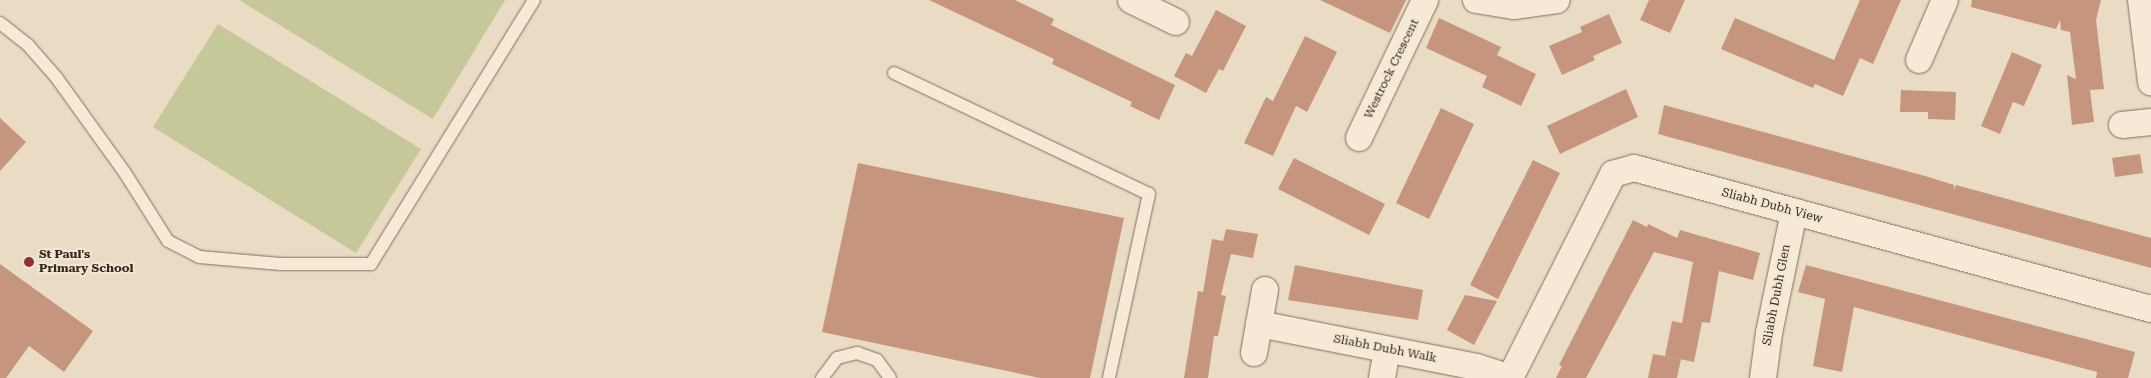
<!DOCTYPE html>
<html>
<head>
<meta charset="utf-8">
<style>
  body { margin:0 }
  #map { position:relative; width:2151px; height:378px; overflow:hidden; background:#eadcc4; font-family:"Roboto Serif",serif }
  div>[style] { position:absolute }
  .green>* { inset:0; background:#c6c899 }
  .building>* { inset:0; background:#c6957d }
  .roads { filter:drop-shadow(0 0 1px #846e5c) drop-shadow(0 0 1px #846e5c) }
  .service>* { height:12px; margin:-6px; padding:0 6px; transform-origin:6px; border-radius:6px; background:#f6ead7 }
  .minor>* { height:26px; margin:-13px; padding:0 13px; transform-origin:13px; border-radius:13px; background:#f6ead7 }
  .dots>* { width:14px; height:14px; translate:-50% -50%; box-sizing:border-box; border:2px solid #f2e7d3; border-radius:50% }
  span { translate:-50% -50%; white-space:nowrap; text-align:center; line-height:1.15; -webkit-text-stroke:4px #f2e7d3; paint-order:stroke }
  .street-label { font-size:12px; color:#35281f }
  .poi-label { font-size:12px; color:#35281f; font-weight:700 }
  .left { translate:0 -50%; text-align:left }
</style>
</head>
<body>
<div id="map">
  <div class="green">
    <i style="clip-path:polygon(239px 0,505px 0,433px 119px)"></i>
    <i style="clip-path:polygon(218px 24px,421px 149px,356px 253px,153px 127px)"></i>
  </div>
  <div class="building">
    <i style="clip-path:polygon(929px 0,1015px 0,1054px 19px,1051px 25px,1175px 85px,1159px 120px,1130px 106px,1132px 102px,1052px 64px,1054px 59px)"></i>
    <i style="clip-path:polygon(1320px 0,1406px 0,1390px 33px)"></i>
    <i style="clip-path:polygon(1649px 0,1685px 0,1670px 33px,1640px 20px)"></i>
    <i style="clip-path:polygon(1860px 0,1901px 0,1873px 64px,1860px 58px,1843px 96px,1815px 84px,1813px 88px,1721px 49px,1735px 18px,1834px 60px)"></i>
    <i style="clip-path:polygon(1972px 0,2101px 0,2096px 20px,2104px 89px,2090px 90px,2094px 122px,2072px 125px,2067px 75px,2076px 79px,2070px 32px,2061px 30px,2060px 20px,2056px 29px,1971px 7px)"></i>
    <i style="clip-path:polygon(1216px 10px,1246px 26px,1223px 71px,1219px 69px,1206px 93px,1174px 76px,1186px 53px,1192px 56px)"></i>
    <i style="clip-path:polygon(1609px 14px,1622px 43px,1593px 56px,1595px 60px,1562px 75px,1549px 46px,1582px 32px,1580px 27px)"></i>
    <i style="clip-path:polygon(1439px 18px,1501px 47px,1497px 55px,1536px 74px,1521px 106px,1482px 87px,1487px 76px,1426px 48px)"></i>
    <i style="clip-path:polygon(1305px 36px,1337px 52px,1307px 112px,1296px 106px,1273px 156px,1244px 143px,1266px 97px,1273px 101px)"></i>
    <i style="clip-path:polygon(2012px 52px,2042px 65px,2024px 106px,2013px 102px,2000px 134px,1981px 126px)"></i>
    <i style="clip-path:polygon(1626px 89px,1638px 117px,1560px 154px,1547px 126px)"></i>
    <i style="clip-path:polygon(1901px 90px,1956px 92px,1955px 120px,1928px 119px,1928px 112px,1900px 112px)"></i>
    <i style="clip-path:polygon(1664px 105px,1925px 176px,1954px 185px,1954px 190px,1956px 185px,2151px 238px,2151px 268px,1658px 134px)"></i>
    <i style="clip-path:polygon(1441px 108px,1474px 124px,1429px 219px,1396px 203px)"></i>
    <i style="clip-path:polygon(0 118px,26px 142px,0 171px)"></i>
    <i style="clip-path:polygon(2140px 154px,2143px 173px,2115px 177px,2112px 158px)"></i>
    <i style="clip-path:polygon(1294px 158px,1385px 204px,1369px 235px,1278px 189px)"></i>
    <i style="clip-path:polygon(1533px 160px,1560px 173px,1498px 299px,1470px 285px)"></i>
    <i style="clip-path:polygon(858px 163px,1124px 218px,1090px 378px,1040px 378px,822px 332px)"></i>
    <i style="clip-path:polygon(1633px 220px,1647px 227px,1648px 224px,1677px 238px,1680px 230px,1760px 253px,1753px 280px,1719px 271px,1710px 323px,1702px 322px,1694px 362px,1665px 356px,1672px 321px,1682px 323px,1693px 262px,1654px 252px,1586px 378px,1556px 378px,1562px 366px,1559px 365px)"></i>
    <i style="clip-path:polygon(1226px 229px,1258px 234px,1253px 258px,1231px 254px,1221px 295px,1226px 296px,1218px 336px,1214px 336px,1208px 378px,1184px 378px,1198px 291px,1203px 292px,1212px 239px,1223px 241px)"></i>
    <i style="clip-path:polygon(0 264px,93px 331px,64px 372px,29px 346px,6px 378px,0 378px)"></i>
    <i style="clip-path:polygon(1295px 265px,1423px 290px,1418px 320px,1288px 300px)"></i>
    <i style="clip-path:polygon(1806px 265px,2135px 352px,2128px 378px,2096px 378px,2097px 372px,1854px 307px,1842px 372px,1813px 366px,1825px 299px,1798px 292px)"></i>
    <i style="clip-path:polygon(1465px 295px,1497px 301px,1474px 345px,1447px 330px)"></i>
    <i style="clip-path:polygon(1653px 354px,1681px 359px,1677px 378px,1648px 378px)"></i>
  </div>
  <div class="roads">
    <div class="service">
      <i style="left:0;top:23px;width:36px;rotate:38deg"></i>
      <i style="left:28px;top:45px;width:43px;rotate:48.8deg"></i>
      <i style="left:56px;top:77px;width:118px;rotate:54.3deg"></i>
      <i style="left:125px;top:173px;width:80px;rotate:57.7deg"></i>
      <i style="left:168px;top:241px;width:35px;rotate:27deg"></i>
      <i style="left:199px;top:257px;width:82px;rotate:4.9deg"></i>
      <i style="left:281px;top:264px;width:90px"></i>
      <i style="left:371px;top:264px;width:310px;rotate:-58.3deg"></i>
      <i style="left:894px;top:73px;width:282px;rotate:25.4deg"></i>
      <i style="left:1149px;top:194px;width:188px;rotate:102.3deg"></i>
      <i style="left:822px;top:378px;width:25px;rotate:-53deg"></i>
      <i style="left:837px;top:358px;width:21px;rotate:-14deg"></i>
      <i style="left:857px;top:353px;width:21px;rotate:19deg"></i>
      <i style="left:877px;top:360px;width:22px;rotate:54deg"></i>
    </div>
    <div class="minor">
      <i style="left:1131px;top:0;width:50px;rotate:26.1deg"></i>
      <i style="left:1476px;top:0;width:38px;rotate:9deg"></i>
      <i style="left:1514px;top:6px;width:43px;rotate:-7.9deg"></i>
      <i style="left:2141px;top:0;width:83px;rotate:83deg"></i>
      <i style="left:1919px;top:60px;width:65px;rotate:-66.6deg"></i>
      <i style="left:2122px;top:125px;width:29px;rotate:-6deg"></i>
      <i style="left:1359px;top:138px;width:153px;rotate:-64.4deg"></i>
      <i style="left:1259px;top:324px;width:222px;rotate:11.2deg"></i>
      <i style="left:1477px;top:367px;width:35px;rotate:18deg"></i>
      <i style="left:1254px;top:353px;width:64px;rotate:-80.1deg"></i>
      <i style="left:1382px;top:378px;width:28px;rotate:-80deg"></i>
      <i style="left:1510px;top:378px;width:229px;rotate:-63.2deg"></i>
      <i style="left:1613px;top:174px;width:22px;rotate:-16deg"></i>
      <i style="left:1634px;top:168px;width:536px;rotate:15.26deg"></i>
      <i style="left:1763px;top:378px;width:45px;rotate:-82.4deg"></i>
      <i style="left:1769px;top:333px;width:124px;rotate:-78.3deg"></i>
    </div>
  </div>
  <div class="dots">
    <i style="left:29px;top:262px;background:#8e3139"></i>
  </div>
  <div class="street-label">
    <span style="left:1392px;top:69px;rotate:-64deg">Westrock Crescent</span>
    <span style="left:1772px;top:206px;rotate:15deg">Sliabh Dubh View</span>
    <span style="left:1777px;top:295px;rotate:-79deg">Sliabh Dubh Glen</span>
    <span style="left:1385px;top:349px;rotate:11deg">Sliabh Dubh Walk</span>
  </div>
  <div class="poi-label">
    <span class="left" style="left:39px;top:262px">St Paul's<br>Primary School</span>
  </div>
</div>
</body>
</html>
